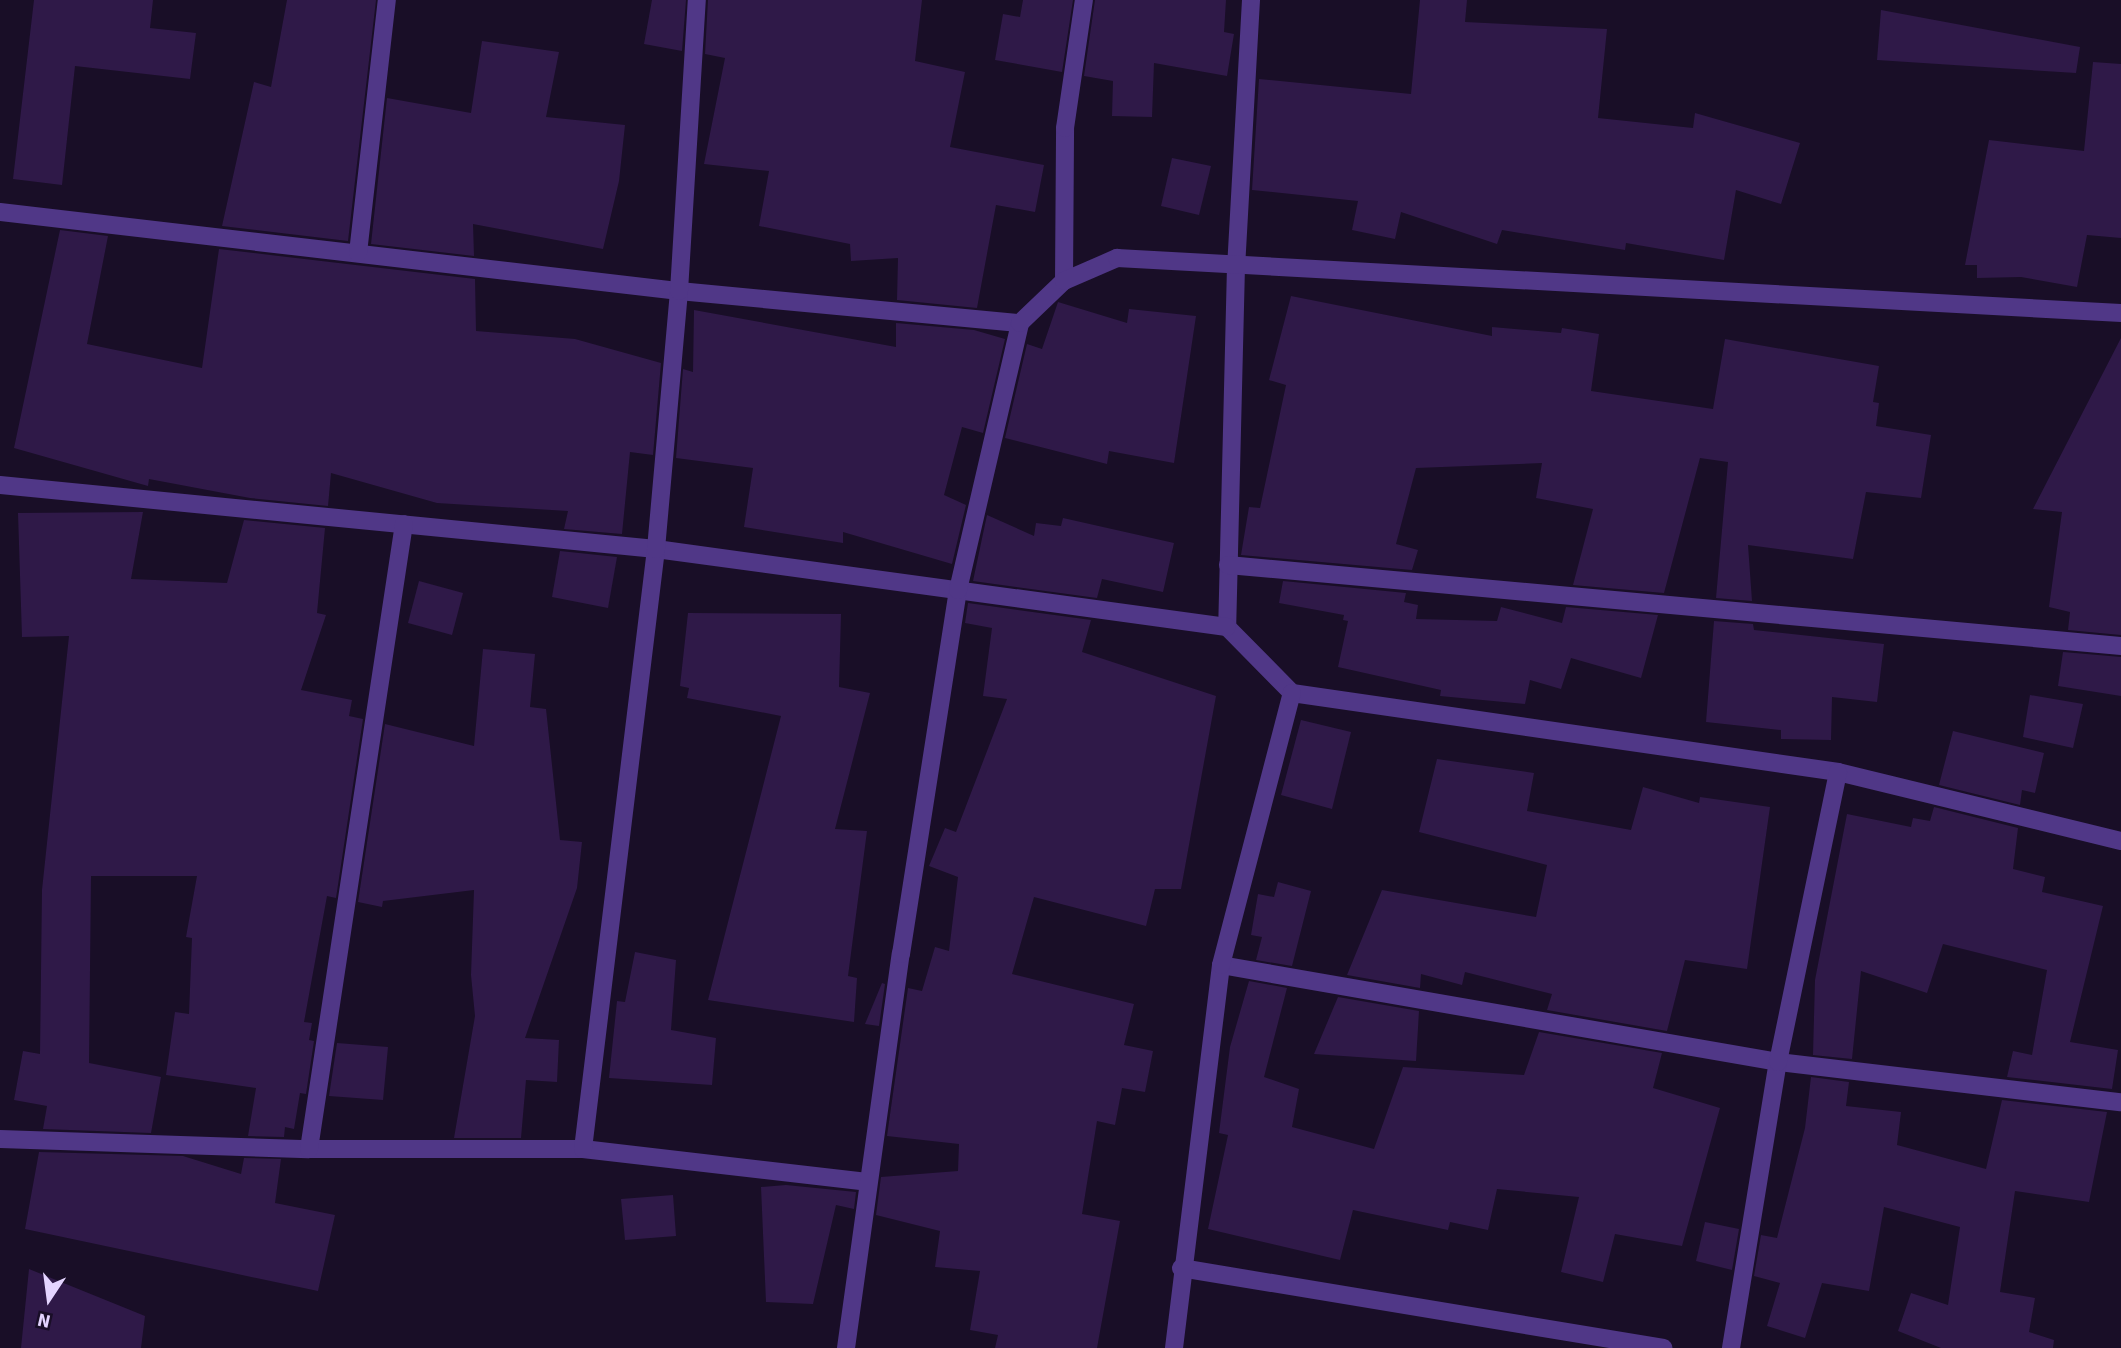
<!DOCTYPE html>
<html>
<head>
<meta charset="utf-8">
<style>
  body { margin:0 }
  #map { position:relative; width:2121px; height:1348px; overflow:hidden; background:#190e27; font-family:"Source Sans 3",sans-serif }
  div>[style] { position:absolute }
  .building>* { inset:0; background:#2f1948 }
  .minor>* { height:18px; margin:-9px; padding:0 9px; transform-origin:9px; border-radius:9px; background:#503787 }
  span { translate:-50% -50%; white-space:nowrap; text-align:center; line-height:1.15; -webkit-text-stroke:7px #190e27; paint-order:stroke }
  .north { position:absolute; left:14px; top:1264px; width:70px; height:70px; -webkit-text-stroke:5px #190e27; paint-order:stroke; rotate:193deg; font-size:19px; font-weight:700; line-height:28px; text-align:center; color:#e4d4ff }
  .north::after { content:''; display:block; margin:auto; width:24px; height:32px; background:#e4d4ff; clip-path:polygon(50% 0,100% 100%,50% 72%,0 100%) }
</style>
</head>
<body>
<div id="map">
  <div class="building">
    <i style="clip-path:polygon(34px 0,153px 0,150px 28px,196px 33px,190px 79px,75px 66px,62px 185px,13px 179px)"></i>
    <i style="clip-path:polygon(287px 0,376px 0,348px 241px,222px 226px,254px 82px,271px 87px)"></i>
    <i style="clip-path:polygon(652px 0,686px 0,682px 51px,644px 44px)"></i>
    <i style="clip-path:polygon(708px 0,922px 0,915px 61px,965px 72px,950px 147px,1044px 165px,1035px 212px,996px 205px,977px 308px,897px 300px,898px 258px,851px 261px,850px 244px,759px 226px,769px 171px,704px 164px,725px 58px,705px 54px)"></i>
    <i style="clip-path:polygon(1023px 0,1073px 0,1062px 72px,995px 60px,1003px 14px,1020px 17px)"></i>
    <i style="clip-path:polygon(1095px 0,1226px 0,1224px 32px,1234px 34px,1227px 76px,1154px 63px,1152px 117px,1112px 116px,1113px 81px,1084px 76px)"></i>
    <i style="clip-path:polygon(1420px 0,1467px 0,1465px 22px,1607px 29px,1598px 118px,1693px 128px,1695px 113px,1800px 143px,1781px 204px,1736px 190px,1724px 260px,1626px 243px,1625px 250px,1502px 230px,1497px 244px,1401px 212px,1395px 239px,1352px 230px,1358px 201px,1252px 190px,1259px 79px,1411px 94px)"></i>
    <i style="clip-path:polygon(1881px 10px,2080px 47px,2076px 73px,1877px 60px)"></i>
    <i style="clip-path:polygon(482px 41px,559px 52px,546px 117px,625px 125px,619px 181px,603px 249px,473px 224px,474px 256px,371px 244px,387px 98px,471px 113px)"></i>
    <i style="clip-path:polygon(2093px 62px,2121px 64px,2121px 238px,2087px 235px,2077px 287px,2021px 277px,1977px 278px,1977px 265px,1965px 265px,1989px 140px,2084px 151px)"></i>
    <i style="clip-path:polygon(1172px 158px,1211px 166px,1199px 215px,1161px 206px)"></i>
    <i style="clip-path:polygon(60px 230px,108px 236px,87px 344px,202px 368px,219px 249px,475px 279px,476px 331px,575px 339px,661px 363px,653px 455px,630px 452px,622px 534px,564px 529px,568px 511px,437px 503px,331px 473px,328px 506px,250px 498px,149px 479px,148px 486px,14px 448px)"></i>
    <i style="clip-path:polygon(1291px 296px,1492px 336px,1492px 327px,1561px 333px,1562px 328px,1599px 334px,1591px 391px,1713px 409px,1725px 339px,1879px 366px,1873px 402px,1879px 403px,1876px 426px,1931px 435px,1921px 498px,1866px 492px,1853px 559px,1748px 545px,1752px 601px,1716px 598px,1728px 462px,1700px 458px,1664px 593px,1573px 585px,1593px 509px,1536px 498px,1542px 463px,1416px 468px,1396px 544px,1418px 550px,1412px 570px,1241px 555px,1249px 507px,1260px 508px,1286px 385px,1269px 380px)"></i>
    <i style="clip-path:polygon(1058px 302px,1127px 323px,1129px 309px,1196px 316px,1174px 463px,1109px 451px,1107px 464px,1005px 438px,1027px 344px,1042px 349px)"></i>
    <i style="clip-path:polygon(694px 310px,896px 347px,896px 323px,974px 330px,1005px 339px,983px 433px,962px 427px,944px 495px,966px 505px,952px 564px,843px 532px,843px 543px,744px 527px,753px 468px,676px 458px,683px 369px,693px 372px)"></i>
    <i style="clip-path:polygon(2121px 338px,2121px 635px,2068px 630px,2070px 612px,2049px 607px,2062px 512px,2033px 509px)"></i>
    <i style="clip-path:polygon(143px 512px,131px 579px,227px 583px,244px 520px,325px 528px,317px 613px,326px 615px,301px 690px,352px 700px,349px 716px,363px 719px,336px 898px,327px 896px,304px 1022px,312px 1023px,309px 1040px,314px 1041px,306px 1094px,300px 1093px,294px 1129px,285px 1127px,284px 1137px,248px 1136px,256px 1088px,166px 1075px,175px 1012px,189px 1014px,192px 938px,186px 937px,197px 876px,91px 876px,89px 1063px,161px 1077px,151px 1133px,43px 1129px,47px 1106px,14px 1100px,23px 1051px,40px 1054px,42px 890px,69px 636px,22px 637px,18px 513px)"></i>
    <i style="clip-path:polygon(987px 515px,1034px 536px,1036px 523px,1061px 526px,1063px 518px,1174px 543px,1163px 592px,1102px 579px,1097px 598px,973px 581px)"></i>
    <i style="clip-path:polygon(560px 551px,617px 557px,608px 608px,552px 597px)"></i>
    <i style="clip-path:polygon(419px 581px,463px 593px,452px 635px,408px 623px)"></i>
    <i style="clip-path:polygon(1283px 581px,1406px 593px,1404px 602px,1418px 605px,1416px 619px,1497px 621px,1501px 607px,1562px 623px,1566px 607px,1658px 615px,1641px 678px,1571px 658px,1561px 689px,1530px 680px,1525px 704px,1440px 696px,1441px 690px,1338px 667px,1348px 621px,1343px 620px,1344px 615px,1279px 603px)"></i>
    <i style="clip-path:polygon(968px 603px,1091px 620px,1082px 652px,1216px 696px,1181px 889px,1155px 889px,1146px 926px,1034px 897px,1012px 974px,1134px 1004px,1124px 1045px,1153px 1051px,1145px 1092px,1122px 1088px,1115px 1125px,1097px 1121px,1082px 1214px,1120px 1221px,1097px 1348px,995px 1348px,998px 1335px,970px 1330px,980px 1271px,935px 1267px,940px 1231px,876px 1215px,881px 1177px,958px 1171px,959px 1144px,887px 1136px,908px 988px,922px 991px,935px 947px,949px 951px,958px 877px,929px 866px,945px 828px,956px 832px,1007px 699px,983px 696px,992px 628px,965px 623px)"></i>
    <i style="clip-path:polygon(688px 613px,841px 614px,839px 687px,870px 693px,835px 829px,867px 831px,848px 976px,857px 978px,854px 1022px,708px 1000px,781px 716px,687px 698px,689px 688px,680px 686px)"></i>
    <i style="clip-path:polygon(1714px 621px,1753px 624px,1754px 630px,1884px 644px,1877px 702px,1832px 697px,1831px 740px,1781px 739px,1781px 730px,1706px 722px)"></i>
    <i style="clip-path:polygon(483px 649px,535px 654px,530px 707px,546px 709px,560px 840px,582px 842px,577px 888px,525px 1038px,559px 1040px,557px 1082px,526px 1080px,521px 1138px,454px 1138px,475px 1016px,471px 975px,474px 890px,383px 901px,382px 907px,358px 902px,385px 724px,474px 746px)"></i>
    <i style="clip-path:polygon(2063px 652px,2121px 657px,2121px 696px,2058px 686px)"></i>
    <i style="clip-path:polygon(2030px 695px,2083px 704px,2073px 748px,2023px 737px)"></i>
    <i style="clip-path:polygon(1301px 720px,1351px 732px,1332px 809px,1281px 795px)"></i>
    <i style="clip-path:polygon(1953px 731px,2044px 753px,2035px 793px,2022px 790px,2020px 805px,1939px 785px)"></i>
    <i style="clip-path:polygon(1437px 759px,1534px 773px,1527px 811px,1631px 830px,1643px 787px,1699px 803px,1700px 797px,1770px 807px,1747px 969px,1685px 960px,1667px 1031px,1547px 1010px,1552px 994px,1465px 972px,1462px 985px,1421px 974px,1420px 988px,1347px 975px,1382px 890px,1536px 917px,1547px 865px,1419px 832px)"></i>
    <i style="clip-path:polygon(1934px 807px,2018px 828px,2013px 869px,2045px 877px,2042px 892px,2103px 906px,2070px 1042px,2118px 1050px,2112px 1089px,2007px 1077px,2013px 1051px,2032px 1055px,2047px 970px,1943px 944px,1927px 993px,1861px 971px,1852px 1059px,1813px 1055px,1815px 980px,1847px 814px,1911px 827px,1913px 818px,1930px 821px)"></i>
    <i style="clip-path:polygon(1278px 882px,1311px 891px,1292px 966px,1256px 960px,1262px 937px,1251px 935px,1258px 894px,1274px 897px)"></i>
    <i style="clip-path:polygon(635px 952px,676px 960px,671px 1030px,716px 1038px,712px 1085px,609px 1078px,617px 1001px,625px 1002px)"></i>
    <i style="clip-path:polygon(1249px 981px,1287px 988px,1264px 1077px,1299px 1089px,1292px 1127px,1374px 1149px,1403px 1067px,1524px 1075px,1539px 1032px,1662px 1053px,1653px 1088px,1720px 1108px,1682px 1246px,1615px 1234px,1603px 1282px,1561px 1272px,1579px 1197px,1497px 1189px,1488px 1230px,1450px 1222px,1448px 1230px,1353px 1210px,1340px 1260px,1208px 1229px,1228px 1135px,1219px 1133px,1230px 1047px)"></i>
    <i style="clip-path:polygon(882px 983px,885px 984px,879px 1026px,865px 1024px)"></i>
    <i style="clip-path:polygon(1338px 997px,1419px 1011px,1416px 1061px,1314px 1054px)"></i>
    <i style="clip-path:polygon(337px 1043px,388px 1047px,383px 1100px,329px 1096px)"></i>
    <i style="clip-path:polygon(1811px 1077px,1849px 1082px,1846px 1106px,1901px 1112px,1897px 1145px,1986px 1169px,2002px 1100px,2107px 1112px,2089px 1202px,2015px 1191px,2000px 1292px,2035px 1298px,2029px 1332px,2054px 1340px,2053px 1348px,1941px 1348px,1898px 1331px,1911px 1293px,1948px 1305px,1960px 1227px,1884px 1207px,1869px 1291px,1822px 1283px,1805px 1338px,1767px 1326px,1780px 1283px,1754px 1276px,1761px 1235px,1777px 1238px,1805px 1128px)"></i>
    <i style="clip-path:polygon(39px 1152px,183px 1156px,241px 1174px,244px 1158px,281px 1159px,275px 1203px,335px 1215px,318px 1291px,25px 1229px)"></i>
    <i style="clip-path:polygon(786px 1185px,856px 1192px,854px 1209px,836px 1205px,813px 1304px,766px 1302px,761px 1187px)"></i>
    <i style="clip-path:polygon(673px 1195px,676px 1236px,625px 1240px,621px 1199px)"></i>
    <i style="clip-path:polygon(1705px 1222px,1739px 1229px,1732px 1270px,1696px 1261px)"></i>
    <i style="clip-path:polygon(29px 1269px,145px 1316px,141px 1348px,21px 1348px)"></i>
  </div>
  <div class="minor">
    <i style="left:1251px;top:0;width:266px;rotate:93.2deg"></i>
    <i style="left:1236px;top:266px;width:361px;rotate:91.4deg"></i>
    <i style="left:1227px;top:627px;width:93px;rotate:45.4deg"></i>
    <i style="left:1292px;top:693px;width:552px;rotate:8.23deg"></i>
    <i style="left:1838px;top:772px;width:291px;rotate:13.7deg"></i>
    <i style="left:0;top:212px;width:684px;rotate:6.64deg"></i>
    <i style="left:679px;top:291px;width:342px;rotate:5.4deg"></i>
    <i style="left:358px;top:253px;width:255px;rotate:-83.5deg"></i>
    <i style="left:1064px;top:281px;width:153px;rotate:-89.6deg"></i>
    <i style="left:1065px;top:128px;width:129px;rotate:-81.6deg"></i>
    <i style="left:0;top:485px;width:659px;rotate:5.57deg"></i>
    <i style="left:656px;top:549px;width:576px;rotate:7.78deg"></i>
    <i style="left:1228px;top:565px;width:897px;rotate:5.18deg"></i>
    <i style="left:1221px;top:965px;width:565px;rotate:9.88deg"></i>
    <i style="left:1778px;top:1062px;width:345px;rotate:6.7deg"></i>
    <i style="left:0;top:1139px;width:309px;rotate:1.9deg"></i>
    <i style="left:309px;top:1149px;width:274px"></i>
    <i style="left:583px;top:1149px;width:286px;rotate:6.6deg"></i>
    <i style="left:309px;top:1149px;width:632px;rotate:-81.36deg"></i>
    <i style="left:583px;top:1149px;width:604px;rotate:-83.06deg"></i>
    <i style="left:656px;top:549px;width:259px;rotate:-84.9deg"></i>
    <i style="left:679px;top:291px;width:292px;rotate:-86.5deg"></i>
    <i style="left:1181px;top:1268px;width:489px;rotate:9.4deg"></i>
    <i style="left:846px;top:1348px;width:398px;rotate:-82.1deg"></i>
    <i style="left:901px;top:954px;width:368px;rotate:-81.1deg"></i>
    <i style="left:958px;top:590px;width:274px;rotate:-76.9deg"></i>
    <i style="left:1020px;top:323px;width:61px;rotate:-43.7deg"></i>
    <i style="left:1064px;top:281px;width:58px;rotate:-23.5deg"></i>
    <i style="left:1117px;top:258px;width:1006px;rotate:3.14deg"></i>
    <i style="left:1174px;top:1348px;width:386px;rotate:-83deg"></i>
    <i style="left:1221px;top:965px;width:281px;rotate:-75.4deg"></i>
    <i style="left:1731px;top:1348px;width:290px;rotate:-80.7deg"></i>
    <i style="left:1778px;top:1062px;width:296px;rotate:-78.3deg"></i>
  </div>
  <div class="north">N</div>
</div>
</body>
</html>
